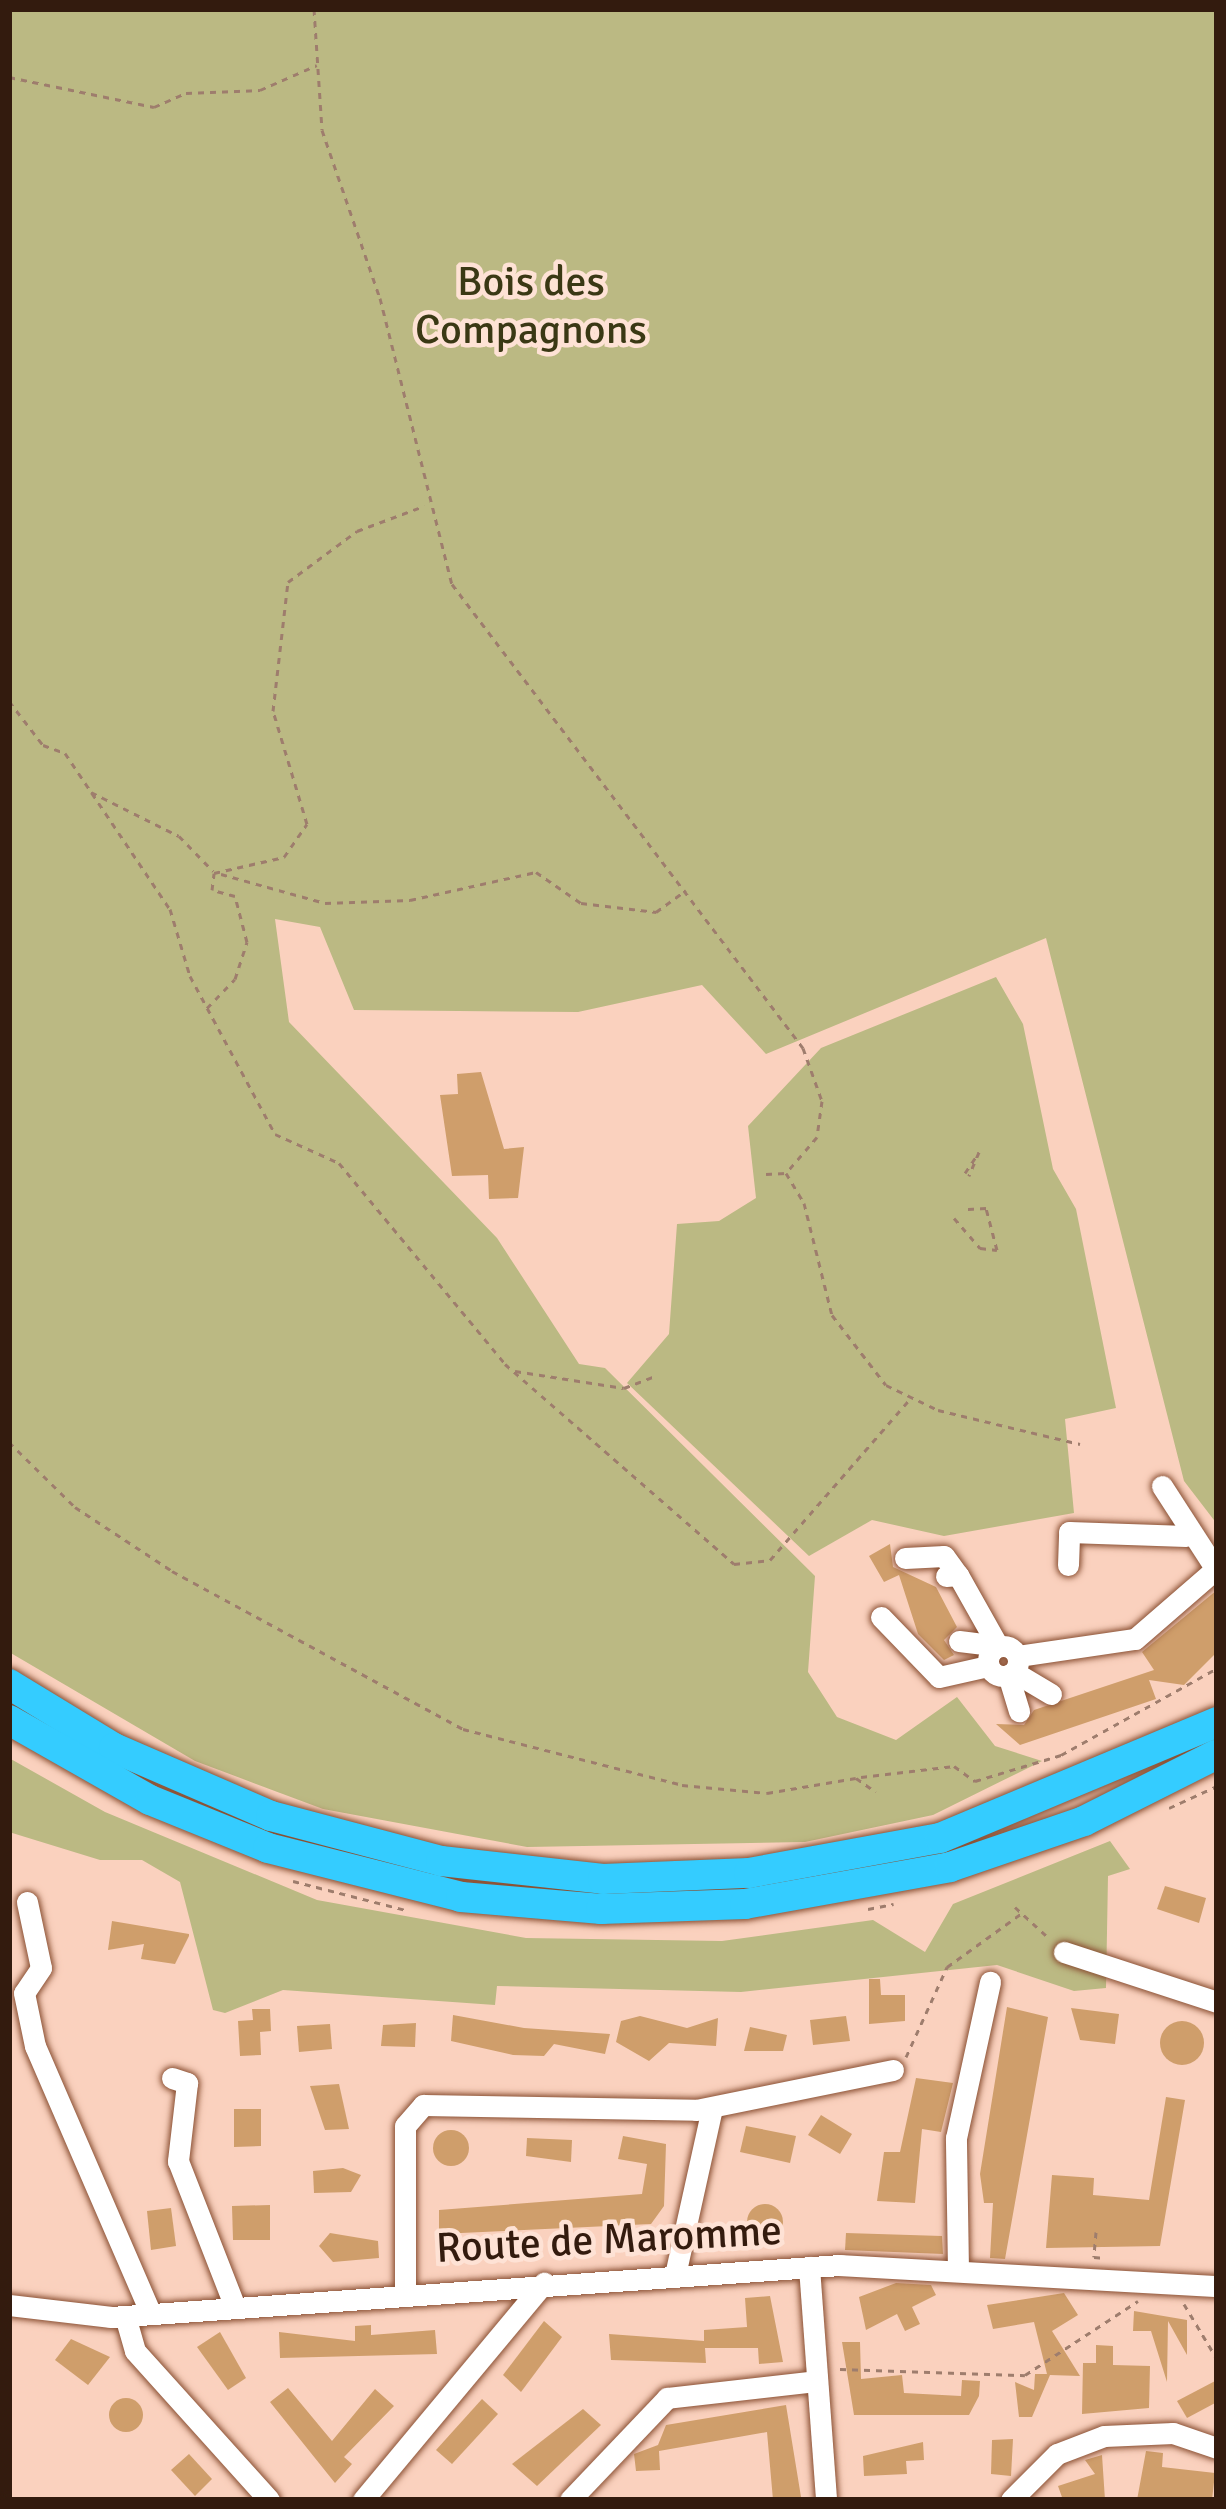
<!DOCTYPE html>
<html>
<head>
<meta charset="utf-8">
<style>
  body { margin:0 }
  #map { position:relative; width:1226px; height:2509px; overflow:hidden; background:#fad1be; font-family:Signika,sans-serif }
  div>[style] { position:absolute }
  .green>* { inset:0; background:#bbb983 }
  .building>* { inset:0; background:#cf9e6b }
  .round { border-radius:50% }
  .path>* { height:3px; margin-top:-1.5px; transform-origin:0; background:repeating-linear-gradient(90deg,#9e7d6d 0 6px,transparent 0 12px) }
  .roads { filter:drop-shadow(0 0 3px #8a5033) drop-shadow(0 0 3px #8a5033) }
  .minor>* { height:21px; margin:-10.5px; padding:0 10.5px; transform-origin:10.5px; border-radius:10.5px; background:#fff }
  .minor>.ring { margin:-10.5px; padding:0; box-sizing:content-box; background:none; border:21px solid #fff; border-radius:50% }
  .highway>* { height:30px; margin:-15px; padding:0 15px; transform-origin:15px; border-radius:15px; background:#34ccff }
  span { translate:-50% -50%; white-space:nowrap; text-align:center; line-height:1.15; -webkit-text-stroke:9px #fee2d5; paint-order:stroke }
  .park-label { font-size:42px; color:#3a3814 }
  .street-label { font-size:42px; color:#331b0e }
  .frame { position:absolute; inset:0; border:12px solid #331b0e; pointer-events:none }
</style>
</head>
<body>
<div id="map">
  <div class="green">
    <i style="clip-path:polygon(9px 9px,1217px 9px,1217px 1524px,1184px 1481px,1046px 938px,766px 1054px,702px 985px,578px 1012px,354px 1010px,320px 927px,275px 919px,289px 1022px,497px 1238px,579px 1364px,605px 1368px,815px 1576px,808px 1672px,837px 1717px,896px 1740px,957px 1697px,995px 1746px,1042px 1761px,933px 1815px,805px 1842px,527px 1847px,323px 1809px,195px 1761px,9px 1652px)"></i>
    <i style="clip-path:polygon(996px 977px,1023px 1024px,1053px 1169px,1076px 1209px,1116px 1408px,1065px 1419px,1074px 1513px,944px 1536px,872px 1520px,809px 1556px,627px 1383px,669px 1334px,677px 1224px,719px 1221px,756px 1198px,748px 1126px,821px 1048px)"></i>
    <i style="clip-path:polygon(9px 1758px,105px 1812px,317px 1900px,526px 1938px,722px 1941px,873px 1920px,925px 1952px,953px 1904px,1110px 1841px,1130px 1869px,1108px 1876px,1106px 1988px,1074px 1991px,997px 1965px,741px 1992px,497px 1986px,495px 2005px,283px 1990px,225px 2013px,213px 2010px,180px 1882px,142px 1860px,100px 1860px,9px 1832px)"></i>
  </div>
  <div class="building">
    <i style="clip-path:polygon(481px 1072px,504px 1149px,524px 1147px,518px 1198px,489px 1199px,488px 1175px,452px 1176px,440px 1095px,458px 1094px,457px 1074px)"></i>
    <i style="clip-path:polygon(890px 1544px,893px 1567px,936px 1587px,957px 1627px,944px 1640px,954px 1655px,944px 1660px,918px 1634px,899px 1575px,884px 1582px,869px 1556px)"></i>
    <i style="clip-path:polygon(1217px 1590px,1217px 1652px,1184px 1685px,1149px 1680px,1156px 1699px,1020px 1745px,996px 1724px,1024px 1725px,1034px 1710px,1154px 1670px,1142px 1652px)"></i>
    <i style="clip-path:polygon(1165px 1886px,1206px 1898px,1199px 1923px,1157px 1909px)"></i>
    <i style="clip-path:polygon(112px 1921px,189px 1934px,189px 1936px,175px 1964px,141px 1959px,144px 1944px,108px 1950px)"></i>
    <i style="clip-path:polygon(869px 1979px,880px 1979px,881px 1995px,905px 1995px,905px 2021px,869px 2024px)"></i>
    <i style="clip-path:polygon(1007px 2007px,1048px 2017px,1005px 2259px,990px 2258px,993px 2203px,984px 2203px,980px 2174px)"></i>
    <i style="clip-path:polygon(1071px 2008px,1119px 2014px,1115px 2044px,1080px 2040px)"></i>
    <i style="clip-path:polygon(252px 2009px,270px 2009px,271px 2031px,260px 2032px,261px 2055px,240px 2056px,238px 2021px,253px 2020px)"></i>
    <i style="clip-path:polygon(453px 2015px,524px 2028px,610px 2034px,605px 2054px,554px 2044px,544px 2056px,513px 2055px,451px 2041px)"></i>
    <i style="clip-path:polygon(640px 2016px,687px 2028px,718px 2018px,716px 2046px,669px 2043px,649px 2061px,616px 2042px,621px 2021px)"></i>
    <i style="clip-path:polygon(846px 2016px,850px 2041px,813px 2045px,810px 2020px)"></i>
    <i class="round" style="left:1160px;top:2021px;width:44px;height:44px"></i>
    <i style="clip-path:polygon(416px 2023px,415px 2047px,381px 2046px,383px 2025px)"></i>
    <i style="clip-path:polygon(330px 2024px,332px 2049px,299px 2052px,297px 2026px)"></i>
    <i style="clip-path:polygon(750px 2027px,787px 2035px,783px 2051px,744px 2051px)"></i>
    <i style="clip-path:polygon(916px 2078px,953px 2083px,941px 2132px,922px 2129px,915px 2203px,877px 2201px,884px 2152px,900px 2152px)"></i>
    <i style="clip-path:polygon(339px 2084px,349px 2129px,325px 2130px,310px 2086px)"></i>
    <i style="clip-path:polygon(1166px 2097px,1185px 2100px,1160px 2246px,1046px 2248px,1052px 2175px,1094px 2178px,1093px 2195px,1149px 2200px)"></i>
    <i style="clip-path:polygon(234px 2109px,261px 2109px,261px 2146px,234px 2147px)"></i>
    <i style="clip-path:polygon(821px 2115px,852px 2134px,840px 2154px,808px 2135px)"></i>
    <i style="clip-path:polygon(746px 2126px,796px 2136px,790px 2163px,740px 2152px)"></i>
    <i class="round" style="left:433px;top:2130px;width:36px;height:36px"></i>
    <i style="clip-path:polygon(623px 2136px,666px 2144px,664px 2206px,651px 2224px,439px 2234px,439px 2210px,642px 2194px,647px 2164px,618px 2159px)"></i>
    <i style="clip-path:polygon(527px 2138px,572px 2140px,571px 2162px,526px 2156px)"></i>
    <i style="clip-path:polygon(343px 2168px,361px 2175px,351px 2192px,314px 2193px,313px 2171px)"></i>
    <i class="round" style="left:747px;top:2204px;width:36px;height:36px"></i>
    <i style="clip-path:polygon(270px 2205px,270px 2240px,233px 2240px,232px 2206px)"></i>
    <i style="clip-path:polygon(171px 2208px,176px 2246px,151px 2250px,147px 2211px)"></i>
    <i style="clip-path:polygon(330px 2233px,378px 2241px,379px 2258px,333px 2262px,319px 2246px)"></i>
    <i style="clip-path:polygon(846px 2233px,942px 2236px,943px 2254px,845px 2250px)"></i>
    <i style="clip-path:polygon(896px 2283px,931px 2285px,936px 2295px,912px 2307px,920px 2324px,905px 2331px,897px 2314px,866px 2330px,859px 2297px)"></i>
    <i style="clip-path:polygon(1064px 2293px,1078px 2315px,1052px 2331px,1080px 2376px,1050px 2375px,1032px 2417px,1019px 2417px,1015px 2382px,1034px 2390px,1035px 2374px,1047px 2374px,1034px 2322px,993px 2329px,987px 2305px)"></i>
    <i style="clip-path:polygon(770px 2296px,783px 2362px,759px 2364px,758px 2348px,705px 2348px,706px 2363px,611px 2360px,609px 2334px,704px 2341px,704px 2330px,747px 2327px,745px 2298px)"></i>
    <i style="clip-path:polygon(1134px 2311px,1187px 2320px,1187px 2355px,1168px 2321px,1167px 2382px,1151px 2331px,1133px 2331px)"></i>
    <i style="clip-path:polygon(544px 2321px,562px 2337px,521px 2392px,503px 2375px)"></i>
    <i style="clip-path:polygon(371px 2325px,371px 2335px,435px 2330px,437px 2354px,280px 2358px,279px 2332px,355px 2341px,355px 2326px)"></i>
    <i style="clip-path:polygon(220px 2332px,246px 2378px,228px 2390px,197px 2347px)"></i>
    <i style="clip-path:polygon(71px 2339px,110px 2357px,88px 2385px,55px 2360px)"></i>
    <i style="clip-path:polygon(842px 2342px,860px 2342px,861px 2379px,902px 2375px,904px 2393px,961px 2396px,962px 2380px,980px 2381px,979px 2396px,969px 2415px,854px 2415px)"></i>
    <i style="clip-path:polygon(1096px 2345px,1113px 2346px,1113px 2365px,1150px 2366px,1149px 2408px,1082px 2414px,1083px 2363px,1096px 2363px)"></i>
    <i style="clip-path:polygon(1217px 2380px,1217px 2402px,1187px 2418px,1177px 2401px)"></i>
    <i style="clip-path:polygon(288px 2388px,332px 2441px,375px 2389px,394px 2406px,344px 2457px,352px 2464px,335px 2483px,270px 2402px)"></i>
    <i class="round" style="left:109px;top:2398px;width:34px;height:34px"></i>
    <i style="clip-path:polygon(482px 2399px,498px 2414px,452px 2464px,436px 2450px)"></i>
    <i style="clip-path:polygon(786px 2405px,801px 2497px,773px 2500px,767px 2432px,659px 2451px,660px 2470px,636px 2471px,634px 2454px,658px 2445px,666px 2425px)"></i>
    <i style="clip-path:polygon(583px 2409px,601px 2425px,537px 2486px,512px 2464px)"></i>
    <i style="clip-path:polygon(1013px 2439px,1011px 2476px,991px 2474px,992px 2440px)"></i>
    <i style="clip-path:polygon(923px 2442px,924px 2460px,906px 2461px,907px 2474px,864px 2476px,863px 2456px)"></i>
    <i style="clip-path:polygon(1146px 2451px,1163px 2453px,1162px 2467px,1215px 2473px,1212px 2500px,1137px 2500px)"></i>
    <i style="clip-path:polygon(189px 2454px,212px 2479px,195px 2496px,171px 2470px)"></i>
    <i style="clip-path:polygon(1102px 2455px,1105px 2500px,1063px 2500px,1058px 2486px,1095px 2474px,1085px 2460px)"></i>
  </div>
  <div class="path">
    <i style="left:314px;top:9px;width:121px;rotate:86.2deg"></i>
    <i style="left:322px;top:130px;width:178px;rotate:71deg"></i>
    <i style="left:380px;top:298px;width:295px;rotate:75.9deg"></i>
    <i style="left:452px;top:584px;width:582px;rotate:52.89deg"></i>
    <i style="left:803px;top:1048px;width:56px;rotate:70.3deg"></i>
    <i style="left:822px;top:1101px;width:36px;rotate:98deg"></i>
    <i style="left:817px;top:1137px;width:48px;rotate:130.7deg"></i>
    <i style="left:9px;top:77px;width:148px;rotate:11.7deg"></i>
    <i style="left:154px;top:107px;width:35px;rotate:-24deg"></i>
    <i style="left:186px;top:93px;width:74px;rotate:-2.3deg"></i>
    <i style="left:260px;top:90px;width:62px;rotate:-23.7deg"></i>
    <i style="left:9px;top:701px;width:56px;rotate:52.3deg"></i>
    <i style="left:43px;top:745px;width:23px;rotate:20deg"></i>
    <i style="left:65px;top:753px;width:188px;rotate:56.1deg"></i>
    <i style="left:170px;top:909px;width:70px;rotate:73.4deg"></i>
    <i style="left:190px;top:976px;width:179px;rotate:61.7deg"></i>
    <i style="left:275px;top:1134px;width:70px;rotate:24.4deg"></i>
    <i style="left:339px;top:1163px;width:261px;rotate:50.4deg"></i>
    <i style="left:505px;top:1364px;width:304px;rotate:41.1deg"></i>
    <i style="left:734px;top:1564px;width:36px;rotate:-6deg"></i>
    <i style="left:770px;top:1560px;width:211px;rotate:-49deg"></i>
    <i style="left:91px;top:792px;width:98px;rotate:26.6deg"></i>
    <i style="left:179px;top:836px;width:49px;rotate:45.8deg"></i>
    <i style="left:221px;top:874px;width:108px;rotate:15.6deg"></i>
    <i style="left:325px;top:903px;width:85px;rotate:-2deg"></i>
    <i style="left:410px;top:900px;width:129px;rotate:-12.5deg"></i>
    <i style="left:536px;top:872px;width:55px;rotate:34.6deg"></i>
    <i style="left:581px;top:903px;width:76px;rotate:6.8deg"></i>
    <i style="left:656px;top:912px;width:37px;rotate:-36deg"></i>
    <i style="left:207px;top:1008px;width:40px;rotate:-46deg"></i>
    <i style="left:235px;top:979px;width:39px;rotate:-72deg"></i>
    <i style="left:247px;top:942px;width:48px;rotate:-104.6deg"></i>
    <i style="left:235px;top:896px;width:24px;rotate:-165deg"></i>
    <i style="left:212px;top:890px;width:17px;rotate:-83deg"></i>
    <i style="left:214px;top:873px;width:72px;rotate:-12.9deg"></i>
    <i style="left:284px;top:857px;width:40px;rotate:-55.1deg"></i>
    <i style="left:307px;top:824px;width:118px;rotate:-106.7deg"></i>
    <i style="left:273px;top:711px;width:130px;rotate:-83.4deg"></i>
    <i style="left:288px;top:582px;width:86px;rotate:-36.5deg"></i>
    <i style="left:357px;top:531px;width:72px;rotate:-20.5deg"></i>
    <i style="left:965px;top:1173px;width:25px;rotate:-56deg"></i>
    <i style="left:979px;top:1152px;width:26px;rotate:113deg"></i>
    <i style="left:766px;top:1174px;width:20px;rotate:-3deg"></i>
    <i style="left:786px;top:1173px;width:35px;rotate:59deg"></i>
    <i style="left:804px;top:1203px;width:115px;rotate:76deg"></i>
    <i style="left:832px;top:1315px;width:88px;rotate:52.4deg"></i>
    <i style="left:886px;top:1385px;width:58px;rotate:25.7deg"></i>
    <i style="left:938px;top:1410px;width:146px;rotate:13.5deg"></i>
    <i style="left:954px;top:1218px;width:40px;rotate:49deg"></i>
    <i style="left:980px;top:1248px;width:17px;rotate:7deg"></i>
    <i style="left:997px;top:1250px;width:43px;rotate:-104.7deg"></i>
    <i style="left:986px;top:1208px;width:22px;rotate:177deg"></i>
    <i style="left:515px;top:1371px;width:110px;rotate:8.9deg"></i>
    <i style="left:624px;top:1388px;width:31px;rotate:-21deg"></i>
    <i style="left:9px;top:1442px;width:93px;rotate:44.6deg"></i>
    <i style="left:75px;top:1507px;width:116px;rotate:33.4deg"></i>
    <i style="left:172px;top:1571px;width:331px;rotate:28.5deg"></i>
    <i style="left:463px;top:1729px;width:226px;rotate:14.3deg"></i>
    <i style="left:682px;top:1785px;width:85px;rotate:5.4deg"></i>
    <i style="left:767px;top:1793px;width:90px;rotate:-9.6deg"></i>
    <i style="left:856px;top:1778px;width:24px;rotate:35deg"></i>
    <i style="left:861px;top:1777px;width:94px;rotate:-6.7deg"></i>
    <i style="left:954px;top:1766px;width:26px;rotate:36deg"></i>
    <i style="left:975px;top:1781px;width:90px;rotate:-16.8deg"></i>
    <i style="left:1061px;top:1755px;width:179px;rotate:-29.1deg"></i>
    <i style="left:1169px;top:1808px;width:53px;rotate:-24.6deg"></i>
    <i style="left:293px;top:1881px;width:117px;rotate:14.4deg"></i>
    <i style="left:1015px;top:1907px;width:46px;rotate:42.4deg"></i>
    <i style="left:868px;top:1909px;width:26px;rotate:-11deg"></i>
    <i style="left:906px;top:2057px;width:99px;rotate:-65.5deg"></i>
    <i style="left:947px;top:1967px;width:92px;rotate:-35.8deg"></i>
    <i style="left:1096px;top:2232px;width:25px;rotate:95deg"></i>
    <i style="left:1094px;top:2257px;width:11px;rotate:5deg"></i>
    <i style="left:1184px;top:2304px;width:64px;rotate:59deg"></i>
    <i style="left:840px;top:2369px;width:185px;rotate:1.9deg"></i>
    <i style="left:1025px;top:2375px;width:135px;rotate:-33.2deg"></i>
  </div>
  <div class="roads">
    <div class="minor">
      <i style="left:1162px;top:1486px;width:101px;rotate:57.1deg"></i>
      <i style="left:905px;top:1558px;width:39px;rotate:-3deg"></i>
      <i style="left:944px;top:1556px;width:24px;rotate:54deg"></i>
      <i style="left:1068px;top:1565px;width:33px;rotate:-88deg"></i>
      <i style="left:1069px;top:1532px;width:117px;rotate:2deg"></i>
      <i style="left:946px;top:1576px;width:12px;rotate:-5deg"></i>
      <i style="left:958px;top:1575px;width:81px;rotate:60.6deg"></i>
      <i style="left:881px;top:1617px;width:83px;rotate:46deg"></i>
      <i style="left:939px;top:1677px;width:50px;rotate:-12.7deg"></i>
      <i style="left:959px;top:1641px;width:38px;rotate:7deg"></i>
      <i class="ring" style="left:988px;top:1646px;width:9px;height:9px"></i>
      <i style="left:1018px;top:1656px;width:118px;rotate:-8.3deg"></i>
      <i style="left:1135px;top:1639px;width:108px;rotate:-40.9deg"></i>
      <i style="left:1014px;top:1672px;width:43px;rotate:30.7deg"></i>
      <i style="left:1008px;top:1675px;width:38px;rotate:73deg"></i>
      <i style="left:27px;top:1902px;width:67px;rotate:78deg"></i>
      <i style="left:41px;top:1968px;width:30px;rotate:124deg"></i>
      <i style="left:24px;top:1993px;width:54px;rotate:78.3deg"></i>
      <i style="left:35px;top:2046px;width:288px;rotate:66.6deg"></i>
      <i style="left:1064px;top:1952px;width:161px;rotate:18.1deg"></i>
      <i style="left:172px;top:2078px;width:16px;rotate:18deg"></i>
      <i style="left:187px;top:2083px;width:79px;rotate:96.6deg"></i>
      <i style="left:178px;top:2161px;width:151px;rotate:68.7deg"></i>
      <i style="left:809px;top:2267px;width:234px;rotate:85.8deg"></i>
      <i style="left:958px;top:2270px;width:132px;rotate:-90.9deg"></i>
      <i style="left:956px;top:2138px;width:160px;rotate:-77.7deg"></i>
      <i style="left:675px;top:2275px;width:171px;rotate:-77.5deg"></i>
      <i style="left:405px;top:2291px;width:165px;rotate:-90deg"></i>
      <i style="left:405px;top:2126px;width:28px;rotate:-49deg"></i>
      <i style="left:423px;top:2105px;width:273px;rotate:1deg"></i>
      <i style="left:696px;top:2110px;width:201px;rotate:-11.5deg"></i>
      <i style="left:9px;top:2305px;width:103px;rotate:6.7deg"></i>
      <i style="left:111px;top:2317px;width:731px;rotate:-4.08deg"></i>
      <i style="left:840px;top:2265px;width:378px;rotate:3.2deg"></i>
      <i style="left:125px;top:2316px;width:36px;rotate:74deg"></i>
      <i style="left:135px;top:2351px;width:200px;rotate:48deg"></i>
      <i style="left:363px;top:2500px;width:283px;rotate:-50.2deg"></i>
      <i style="left:570px;top:2500px;width:141px;rotate:-46.4deg"></i>
      <i style="left:667px;top:2398px;width:150px;rotate:-6.5deg"></i>
      <i style="left:1011px;top:2500px;width:65px;rotate:-45deg"></i>
      <i style="left:1057px;top:2454px;width:50px;rotate:-21deg"></i>
      <i style="left:1104px;top:2436px;width:69px;rotate:-2.5deg"></i>
      <i style="left:1173px;top:2433px;width:46px;rotate:18.8deg"></i>
    </div>
    <div class="highway">
      <i style="left:9px;top:1684px;width:123px;rotate:31.4deg"></i>
      <i style="left:114px;top:1748px;width:171px;rotate:23.4deg"></i>
      <i style="left:271px;top:1816px;width:176px;rotate:14.8deg"></i>
      <i style="left:441px;top:1861px;width:163px;rotate:6.3deg"></i>
      <i style="left:603px;top:1879px;width:146px;rotate:-2.4deg"></i>
      <i style="left:749px;top:1873px;width:194px;rotate:-10.4deg"></i>
      <i style="left:940px;top:1838px;width:300px;rotate:-22.7deg"></i>
      <i style="left:9px;top:1720px;width:162px;rotate:29.6deg"></i>
      <i style="left:150px;top:1800px;width:127px;rotate:22.1deg"></i>
      <i style="left:268px;top:1848px;width:199px;rotate:14.2deg"></i>
      <i style="left:461px;top:1897px;width:141px;rotate:4.9deg"></i>
      <i style="left:601px;top:1909px;width:144px;rotate:-2deg"></i>
      <i style="left:745px;top:1904px;width:208px;rotate:-10.2deg"></i>
      <i style="left:950px;top:1867px;width:142px;rotate:-18.9deg"></i>
      <i style="left:1084px;top:1821px;width:149px;rotate:-26.7deg"></i>
    </div>
  </div>
  <div class="park-label">
    <span style="left:531px;top:306px">Bois des<br>Compagnons</span>
  </div>
  <div class="street-label">
    <span style="left:609px;top:2240px;rotate:-3deg">Route de Maromme</span>
  </div>
  <div class="frame"></div>
</div>
</body>
</html>
